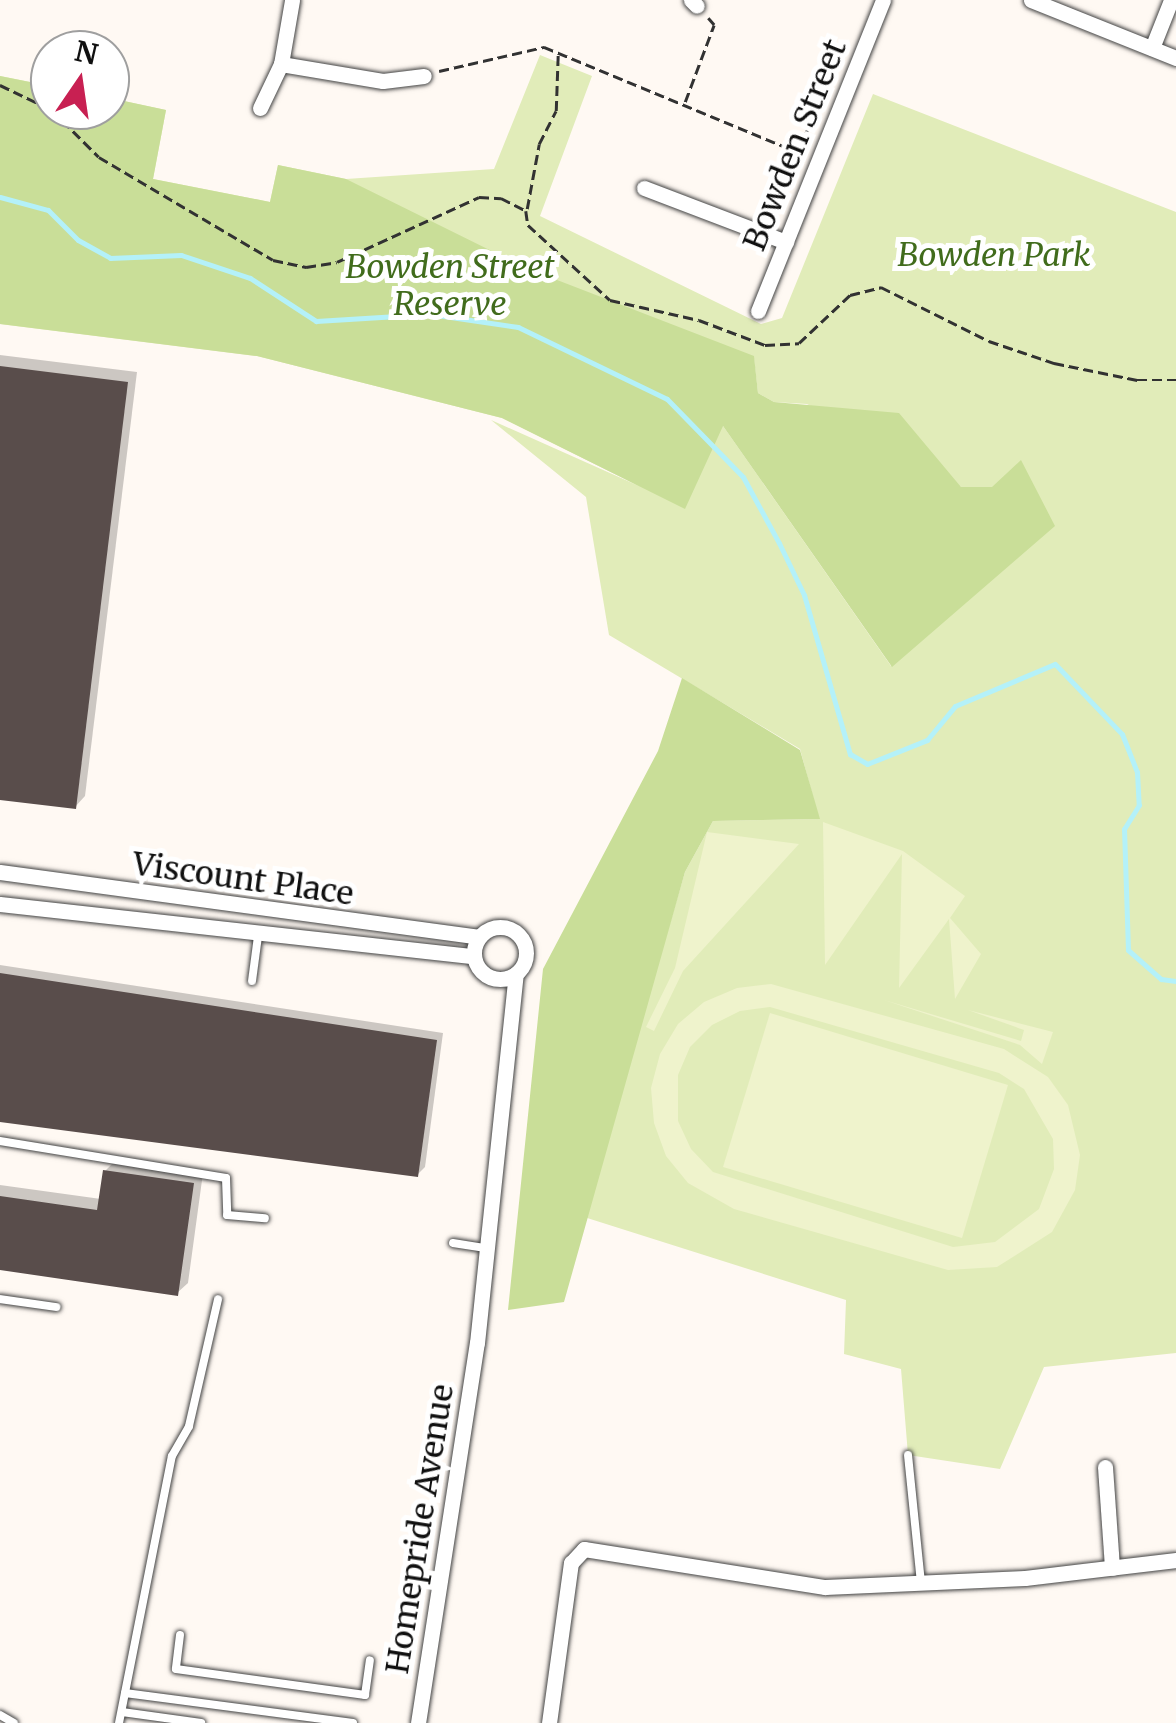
<!DOCTYPE html>
<html>
<head>
<meta charset="utf-8">
<style>
  body { margin:0 }
  #map { position:relative; width:1176px; height:1723px; overflow:hidden; background:#fff9f3; font-family:Merriweather,serif }
  div>[style] { position:absolute }
  .green>* { inset:0; background:#e1ecb9 }
  .forest>* { inset:0; background:#c9de98 }
  .pitch>* { inset:0; background:#eff3cc }
  .shadow>* { inset:0; background:#0003 }
  .stream>* { height:5px; margin:-2.5px; padding:0 2.5px; transform-origin:2.5px; border-radius:2.5px; background:#b4f1f9 }
  .building>* { inset:0; background:#594d4b }
  .path>* { height:2.5px; margin-top:-1.25px; transform-origin:0; background:repeating-linear-gradient(90deg,#323232 0 10px,transparent 0 15px) }
  .roads { filter:drop-shadow(0 0 2px #434343) drop-shadow(0 0 2px #434343) }
  .service>* { height:8px; margin:-4px; padding:0 4px; transform-origin:4px; border-radius:4px; background:#fff }
  .minor>* { height:15px; margin:-7.5px; padding:0 7.5px; transform-origin:7.5px; border-radius:7.5px; background:#fff }
  .minor>.ring { margin:-7.5px; padding:0; box-sizing:content-box; background:none; border:15px solid #fff; border-radius:50% }
  span { translate:-50% -50%; white-space:nowrap; text-align:center; line-height:1.15; -webkit-text-stroke:10px #fff; paint-order:stroke }
  .street-label { font-size:32px; color:#101010 }
  .park-label { font-size:32px; color:#416c1c; font-style:italic }
  .north { position:absolute; left:30px; top:30px; width:100px; height:100px; box-sizing:border-box; background:#fff; border:2px solid #9f9f9f; border-radius:50%; rotate:13deg; font-size:28px; font-weight:700; line-height:40px; text-align:center; color:#101010 }
  .north::after { content:''; display:block; margin:auto; width:35px; height:45px; background:#c82052; clip-path:polygon(50% 0,100% 100%,50% 72%,0 100%) }
</style>
</head>
<body>
<div id="map">
  <div class="green">
    <i style="clip-path:polygon(evenodd,540px 55px,592px 76px,540px 216px,761px 324px,782px 318px,873px 94px,1176px 212px,1176px 1353px,1044px 1367px,1000px 1469px,908px 1455px,901px 1369px,844px 1354px,846px 1300px,584px 1217px,685px 872px,713px 821px,819px 819px,800px 749px,609px 635px,586px 497px,491px 420px,639px 486px,502px 418px,257px 356px,0 324px,0 76px,50px 86px,50px 110px,110px 110px,110px 98px,166px 110px,153px 179px,270px 202px,278px 165px,346px 179px,494px 169px,540px 55px,754px 359px,758px 393px,774px 402px,807px 404px,961px 487px,992px 488px,891px 666px,723px 426px,754px 359px)"></i>
  </div>
  <div class="forest">
    <i style="clip-path:polygon(0 76px,50px 86px,50px 110px,110px 110px,110px 98px,166px 110px,153px 179px,270px 202px,278px 165px,346px 179px,526px 268px,754px 356px,758px 393px,774px 402px,899px 413px,961px 487px,992px 487px,1021px 460px,1055px 526px,892px 667px,723px 426px,685px 509px,502px 418px,257px 356px,0 324px)"></i>
    <i style="clip-path:polygon(682px 678px,800px 750px,820px 819px,713px 821px,685px 872px,564px 1302px,508px 1310px,543px 969px,658px 751px)"></i>
  </div>
  <div class="pitch">
    <i style="clip-path:polygon(823px 822px,903px 851px,965px 896px,950px 918px,981px 954px,955px 999px,949px 919px,899px 988px,902px 854px,825px 965px)"></i>
    <i style="clip-path:polygon(707px 832px,799px 844px,683px 971px,654px 1031px,646px 1027px,675px 968px)"></i>
    <i style="clip-path:polygon(evenodd,771px 984px,1004px 1049px,1048px 1077px,1068px 1105px,1080px 1155px,1075px 1190px,1052px 1232px,997px 1267px,948px 1270px,734px 1209px,688px 1183px,666px 1156px,654px 1123px,651px 1088px,660px 1054px,678px 1024px,704px 1002px,737px 988px,771px 984px,770px 1007px,999px 1073px,1024px 1089px,1053px 1139px,1054px 1169px,1039px 1209px,995px 1242px,953px 1247px,713px 1172px,691px 1149px,678px 1121px,678px 1075px,690px 1047px,712px 1025px,740px 1011px,770px 1007px)"></i>
    <i style="clip-path:polygon(884px 1000px,1021px 1041px,1024px 1030px,968px 1010px,1053px 1032px,1042px 1064px,1020px 1045px)"></i>
    <i style="clip-path:polygon(770px 1013px,1008px 1085px,962px 1238px,723px 1167px)"></i>
  </div>
  <div class="shadow">
    <i style="clip-path:polygon(0 355px,137px 372px,85px 796px,75px 807px,0 797px)"></i>
    <i style="clip-path:polygon(0 965px,443px 1033px,425px 1167px,418px 1174px,0 1119px)"></i>
    <i style="clip-path:polygon(115px 1161px,203px 1173px,188px 1283px,177px 1293px,0 1268px,0 1185px,101px 1199px,105px 1171px)"></i>
  </div>
  <div class="stream">
    <i style="left:0;top:197px;width:50px;rotate:15.2deg"></i>
    <i style="left:48px;top:210px;width:42px;rotate:45deg"></i>
    <i style="left:78px;top:240px;width:37px;rotate:29deg"></i>
    <i style="left:110px;top:258px;width:71px;rotate:-2.4deg"></i>
    <i style="left:181px;top:255px;width:73px;rotate:18.4deg"></i>
    <i style="left:250px;top:278px;width:79px;rotate:33.1deg"></i>
    <i style="left:316px;top:321px;width:114px;rotate:-3.5deg"></i>
    <i style="left:430px;top:314px;width:89px;rotate:8.4deg"></i>
    <i style="left:518px;top:327px;width:165px;rotate:25.8deg"></i>
    <i style="left:667px;top:399px;width:109px;rotate:45.7deg"></i>
    <i style="left:743px;top:477px;width:75px;rotate:61.4deg"></i>
    <i style="left:779px;top:543px;width:58px;rotate:64.3deg"></i>
    <i style="left:804px;top:595px;width:166px;rotate:73.9deg"></i>
    <i style="left:850px;top:754px;width:20px;rotate:30deg"></i>
    <i style="left:867px;top:764px;width:65px;rotate:-21.8deg"></i>
    <i style="left:927px;top:740px;width:44px;rotate:-50.5deg"></i>
    <i style="left:955px;top:706px;width:108px;rotate:-22.8deg"></i>
    <i style="left:1055px;top:664px;width:97px;rotate:46.3deg"></i>
    <i style="left:1122px;top:734px;width:41px;rotate:68.5deg"></i>
    <i style="left:1137px;top:772px;width:33px;rotate:87deg"></i>
    <i style="left:1139px;top:805px;width:28px;rotate:122deg"></i>
    <i style="left:1124px;top:829px;width:121px;rotate:88.1deg"></i>
    <i style="left:1128px;top:950px;width:44px;rotate:41.3deg"></i>
    <i style="left:1161px;top:979px;width:15px;rotate:8deg"></i>
  </div>
  <div class="building">
    <i style="clip-path:polygon(0 366px,128px 382px,76px 809px,0 800px)"></i>
    <i style="clip-path:polygon(0 973px,437px 1040px,418px 1177px,0 1122px)"></i>
    <i style="clip-path:polygon(103px 1170px,194px 1183px,178px 1296px,0 1270px,0 1196px,97px 1210px)"></i>
  </div>
  <div class="path">
    <i style="left:439px;top:71px;width:108px;rotate:-12.9deg"></i>
    <i style="left:544px;top:47px;width:275px;rotate:22.5deg"></i>
    <i style="left:0;top:85px;width:55px;rotate:25.6deg"></i>
    <i style="left:685px;top:102px;width:82px;rotate:-69.4deg"></i>
    <i style="left:714px;top:25px;width:9px;rotate:-131deg"></i>
    <i style="left:52px;top:110px;width:66px;rotate:45deg"></i>
    <i style="left:99px;top:157px;width:202px;rotate:30.6deg"></i>
    <i style="left:273px;top:260px;width:34px;rotate:12deg"></i>
    <i style="left:306px;top:267px;width:31px;rotate:-9deg"></i>
    <i style="left:337px;top:262px;width:156px;rotate:-24.6deg"></i>
    <i style="left:479px;top:197px;width:22px;rotate:3deg"></i>
    <i style="left:501px;top:198px;width:28px;rotate:27deg"></i>
    <i style="left:527px;top:209px;width:66px;rotate:-79.5deg"></i>
    <i style="left:539px;top:144px;width:37px;rotate:-63deg"></i>
    <i style="left:556px;top:111px;width:57px;rotate:-88deg"></i>
    <i style="left:526px;top:211px;width:14px;rotate:82deg"></i>
    <i style="left:528px;top:225px;width:111px;rotate:42.4deg"></i>
    <i style="left:610px;top:300px;width:91px;rotate:12.7deg"></i>
    <i style="left:699px;top:320px;width:71px;rotate:20.7deg"></i>
    <i style="left:765px;top:345px;width:34px;rotate:-3deg"></i>
    <i style="left:799px;top:343px;width:70px;rotate:-43.3deg"></i>
    <i style="left:850px;top:295px;width:32px;rotate:-14deg"></i>
    <i style="left:881px;top:287px;width:121px;rotate:26.6deg"></i>
    <i style="left:989px;top:341px;width:69px;rotate:18.7deg"></i>
    <i style="left:1054px;top:363px;width:85px;rotate:11.6deg"></i>
    <i style="left:1137px;top:380px;width:39px"></i>
    <i style="left:771px;top:219px;width:109px;rotate:-67.9deg"></i>
  </div>
  <div class="roads">
    <div class="service">
      <i style="left:252px;top:981px;width:45px;rotate:-82.4deg"></i>
      <i style="left:0;top:1141px;width:229px;rotate:9.3deg"></i>
      <i style="left:226px;top:1178px;width:37px;rotate:88deg"></i>
      <i style="left:227px;top:1215px;width:38px;rotate:5deg"></i>
      <i style="left:453px;top:1243px;width:33px;rotate:9deg"></i>
      <i style="left:0;top:1299px;width:57px;rotate:8.1deg"></i>
      <i style="left:908px;top:1455px;width:129px;rotate:84.2deg"></i>
      <i style="left:180px;top:1635px;width:34px;rotate:97deg"></i>
      <i style="left:176px;top:1669px;width:191px;rotate:7.8deg"></i>
      <i style="left:365px;top:1695px;width:35px;rotate:-82deg"></i>
      <i style="left:125px;top:1693px;width:230px;rotate:7.5deg"></i>
      <i style="left:122px;top:1712px;width:80px;rotate:7.9deg"></i>
      <i style="left:0;top:1715px;width:16px;rotate:30deg"></i>
      <i style="left:119px;top:1723px;width:272px;rotate:-78.8deg"></i>
      <i style="left:172px;top:1456px;width:34px;rotate:-60deg"></i>
      <i style="left:189px;top:1426px;width:130px;rotate:-77.1deg"></i>
    </div>
    <div class="minor">
      <i style="left:691px;top:0;width:8px;rotate:45deg"></i>
      <i style="left:1031px;top:0;width:156px;rotate:21.8deg"></i>
      <i style="left:1152px;top:48px;width:52px;rotate:-68.4deg"></i>
      <i style="left:281px;top:64px;width:103px;rotate:9.5deg"></i>
      <i style="left:383px;top:81px;width:41px;rotate:-7deg"></i>
      <i style="left:260px;top:108px;width:49px;rotate:-64.5deg"></i>
      <i style="left:281px;top:64px;width:65px;rotate:-80.2deg"></i>
      <i style="left:644px;top:188px;width:152px;rotate:20.8deg"></i>
      <i style="left:758px;top:311px;width:335px;rotate:-68.1deg"></i>
      <i style="left:0;top:872px;width:482px;rotate:7.7deg"></i>
      <i style="left:0;top:904px;width:476px;rotate:6.3deg"></i>
      <i class="ring" style="left:474px;top:927px;width:37px;height:37px"></i>
      <i style="left:1105px;top:1467px;width:101px;rotate:86deg"></i>
      <i style="left:418px;top:1723px;width:385px;rotate:-81.2deg"></i>
      <i style="left:477px;top:1343px;width:371px;rotate:-84deg"></i>
      <i style="left:549px;top:1723px;width:162px;rotate:-82.2deg"></i>
      <i style="left:571px;top:1563px;width:19px;rotate:-47deg"></i>
      <i style="left:584px;top:1549px;width:244px;rotate:9deg"></i>
      <i style="left:825px;top:1587px;width:200px;rotate:-2.6deg"></i>
      <i style="left:1025px;top:1578px;width:152px;rotate:-6.8deg"></i>
    </div>
  </div>
  <div class="street-label">
    <span style="left:795px;top:145px;rotate:-68deg">Bowden Street</span>
    <span style="left:243px;top:879px;rotate:8deg">Viscount Place</span>
    <span style="left:420px;top:1529px;rotate:-81deg">Homepride Avenue</span>
  </div>
  <div class="park-label">
    <span style="left:994px;top:255px">Bowden Park</span>
    <span style="left:450px;top:286px">Bowden Street<br>Reserve</span>
  </div>
  <div class="north">N</div>
</div>
</body>
</html>
